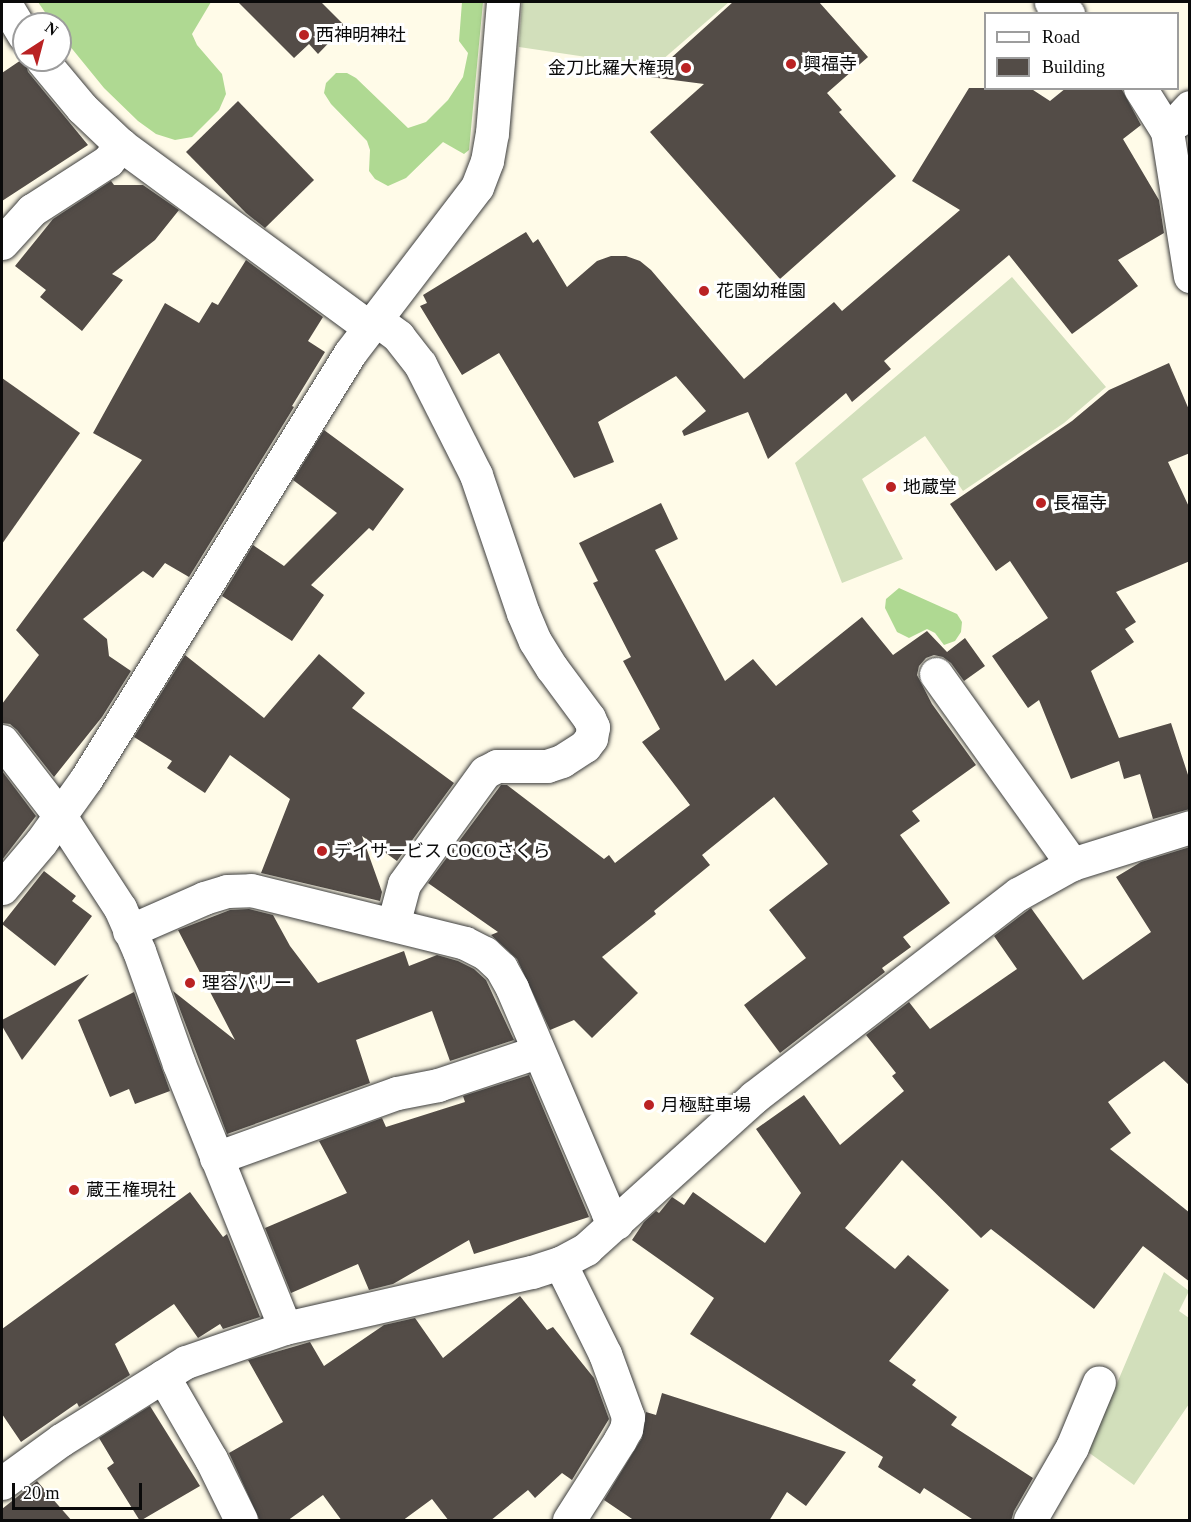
<!DOCTYPE html>
<html>
<head>
<meta charset="utf-8">
<style>
  body { margin:0 }
  #map { position:relative; width:1191px; height:1522px; overflow:hidden; background:#fffbe8; font-family:"Times New Roman","Noto Sans JP",serif }
  div>[style] { position:absolute }
  .forest>* { inset:0; background:#afd992 }
  .cemetery>* { inset:0; background:#d2dfbb }
  .building>* { inset:0; background:#534c47 }
  .roads { filter:drop-shadow(0 0 2px #3d3d3d) drop-shadow(0 0 2px #3d3d3d) }
  .minor>* { height:33px; margin:-16.5px; padding:0 16.5px; transform-origin:16.5px; border-radius:16.5px; background:#fff }
  .dots>* { width:16px; height:16px; translate:-50% -50%; box-sizing:border-box; border:3px solid #fff; border-radius:50% }
  span { translate:-50% -50%; white-space:nowrap; text-align:center; line-height:1.15; -webkit-text-stroke:6px #fff; paint-order:stroke }
  .poi-label { font-size:18px; color:#0a0a0a }
  .left { translate:0 -50%; text-align:left }
  .right { translate:-100% -50%; text-align:right }
  .frame { position:absolute; inset:0; border:3px solid #0a0a0a; pointer-events:none }
  .legend { position:absolute; left:984px; top:12px; width:195px; height:78px; box-sizing:border-box; background:#fff; border:2px solid #9d9d9d; margin:0; padding:8px 10px; list-style:none; font-size:18px; color:#0a0a0a }
  .legend li { display:flex; align-items:center; gap:12px; height:30px }
  .legend b { width:30px; border:2px solid #9d9d9d }
  .north { position:absolute; left:12px; top:12px; width:60px; height:60px; box-sizing:border-box; background:#fff; border:2px solid #9d9d9d; border-radius:50%; rotate:36deg; font-size:16px; font-weight:700; line-height:24px; text-align:center; color:#0a0a0a }
  .north::after { content:''; display:block; margin:auto; width:21px; height:27px; background:#ba2223; clip-path:polygon(50% 0,100% 100%,50% 72%,0 100%) }
  .scale { position:absolute; left:12px; top:1483px; width:130px; height:27px; box-sizing:border-box; border:3px solid #0a0a0a; border-top:0; padding-left:8px; font-size:18px; line-height:21px; white-space:nowrap; color:#0a0a0a; -webkit-text-stroke:4px #fff; paint-order:stroke }
</style>
</head>
<body>
<div id="map">
  <div class="forest">
    <i style="clip-path:polygon(38px 2px,211px 2px,192px 34px,197px 45px,222px 74px,226px 94px,219px 110px,192px 137px,175px 140px,156px 134px,138px 121px,104px 88px,60px 34px,60px 24px,53px 24px)"></i>
    <i style="clip-path:polygon(462px 2px,483px 2px,469px 150px,464px 154px,443px 142px,406px 178px,388px 186px,375px 179px,369px 171px,370px 150px,367px 141px,331px 104px,324px 93px,326px 83px,336px 73px,347px 73px,356px 78px,408px 128px,426px 122px,448px 100px,463px 77px,468px 53px,459px 41px)"></i>
    <i style="clip-path:polygon(899px 588px,957px 614px,962px 622px,961px 632px,955px 641px,944px 645px,935px 633px,927px 629px,909px 638px,897px 632px,885px 608px,886px 599px)"></i>
  </div>
  <div class="cemetery">
    <i style="clip-path:polygon(522px 2px,729px 2px,654px 67px,519px 47px)"></i>
    <i style="clip-path:polygon(1012px 277px,1106px 387px,1064px 423px,963px 491px,925px 436px,862px 479px,903px 559px,842px 583px,795px 463px)"></i>
    <i style="clip-path:polygon(1164px 1272px,1189px 1291px,1179px 1311px,1189px 1318px,1189px 1404px,1134px 1485px,1088px 1452px)"></i>
  </div>
  <div class="building">
    <i style="clip-path:polygon(238px 2px,321px 2px,345px 26px,318px 54px,309px 44px,294px 58px)"></i>
    <i style="clip-path:polygon(733px 2px,819px 2px,868px 57px,827px 93px,842px 110px,839px 112px,896px 176px,780px 279px,650px 132px,704px 84px,650px 77px)"></i>
    <i style="clip-path:polygon(24px 58px,28px 72px,88px 145px,2px 201px,2px 73px)"></i>
    <i style="clip-path:polygon(969px 88px,1030px 88px,1050px 101px,1066px 88px,1121px 88px,1141px 125px,1123px 139px,1159px 200px,1164px 233px,1118px 260px,1138px 286px,1072px 334px,1009px 255px,884px 361px,891px 369px,852px 402px,846px 393px,768px 459px,748px 412px,684px 436px,682px 431px,706px 411px,676px 376px,598px 422px,614px 462px,574px 478px,499px 353px,462px 375px,420px 306px,427px 303px,423px 295px,526px 232px,533px 243px,538px 239px,567px 287px,597px 261px,611px 256px,626px 256px,640px 261px,651px 270px,744px 379px,834px 302px,842px 311px,960px 210px,912px 181px)"></i>
    <i style="clip-path:polygon(238px 101px,314px 180px,265px 228px,246px 213px,186px 152px)"></i>
    <i style="clip-path:polygon(111px 181px,114px 185px,143px 185px,179px 210px,155px 240px,112px 274px,123px 280px,82px 331px,40px 297px,46px 290px,15px 266px,53px 219px)"></i>
    <i style="clip-path:polygon(246px 260px,323px 317px,308px 341px,325px 352px,292px 406px,294px 407px,189px 577px,165px 563px,153px 578px,143px 571px,83px 619px,107px 639px,109px 656px,131px 671px,102px 717px,54px 777px,17px 730px,10px 724px,2px 723px,2px 704px,39px 655px,16px 630px,142px 460px,93px 433px,165px 303px,199px 323px,212px 302px,218px 305px)"></i>
    <i style="clip-path:polygon(1169px 363px,1190px 412px,1190px 453px,1168px 462px,1190px 509px,1190px 561px,1116px 592px,1136px 622px,1125px 629px,1134px 642px,1091px 671px,1119px 738px,1171px 723px,1190px 781px,1190px 809px,1153px 819px,1140px 774px,1124px 779px,1119px 761px,1071px 779px,1039px 700px,1028px 708px,992px 656px,1048px 618px,1010px 561px,996px 571px,950px 504px,1072px 421px,1109px 390px)"></i>
    <i style="clip-path:polygon(2px 378px,80px 433px,2px 544px)"></i>
    <i style="clip-path:polygon(324px 430px,404px 489px,373px 531px,369px 528px,311px 585px,324px 595px,292px 641px,222px 596px,253px 545px,284px 566px,337px 513px,293px 480px)"></i>
    <i style="clip-path:polygon(661px 503px,678px 539px,655px 550px,725px 681px,753px 659px,776px 686px,862px 617px,893px 655px,927px 631px,947px 652px,965px 638px,985px 666px,964px 681px,951px 663px,943px 657px,934px 655px,926px 658px,919px 666px,917px 675px,932px 704px,976px 765px,912px 811px,920px 821px,900px 835px,950px 903px,903px 937px,911px 947px,882px 968px,885px 972px,780px 1053px,744px 1005px,806px 958px,769px 910px,828px 864px,774px 797px,702px 855px,710px 865px,654px 911px,656px 914px,602px 957px,638px 993px,592px 1038px,574px 1020px,550px 1030px,517px 959px,491px 935px,498px 932px,428px 883px,501px 785px,507px 785px,604px 859px,609px 855px,615px 863px,690px 805px,642px 742px,660px 729px,623px 661px,631px 657px,593px 583px,598px 581px,579px 543px)"></i>
    <i style="clip-path:polygon(319px 654px,365px 693px,352px 708px,454px 783px,397px 861px,362px 836px,382px 892px,380px 901px,261px 873px,290px 799px,230px 755px,205px 793px,167px 768px,172px 761px,134px 737px,185px 655px,264px 718px)"></i>
    <i style="clip-path:polygon(2px 771px,36px 816px,2px 860px)"></i>
    <i style="clip-path:polygon(1190px 847px,1190px 1086px,1164px 1061px,1108px 1102px,1131px 1133px,1110px 1149px,1190px 1213px,1190px 1282px,1143px 1246px,1094px 1309px,991px 1229px,981px 1238px,902px 1160px,845px 1228px,895px 1269px,908px 1255px,949px 1290px,889px 1361px,916px 1380px,912px 1385px,957px 1417px,951px 1425px,1033px 1478px,1014px 1511px,1011px 1521px,975px 1521px,924px 1488px,920px 1494px,878px 1467px,883px 1457px,690px 1334px,714px 1298px,632px 1240px,644px 1222px,656px 1211px,659px 1213px,672px 1197px,684px 1205px,693px 1192px,765px 1243px,801px 1193px,756px 1129px,804px 1095px,840px 1145px,904px 1091px,892px 1076px,896px 1073px,866px 1035px,909px 1002px,930px 1029px,1017px 969px,994px 936px,1031px 908px,1083px 980px,1151px 932px,1116px 877px,1141px 862px)"></i>
    <i style="clip-path:polygon(44px 871px,76px 896px,72px 901px,92px 916px,55px 966px,2px 924px)"></i>
    <i style="clip-path:polygon(249px 909px,273px 915px,290px 946px,318px 983px,404px 951px,409px 966px,437px 955px,458px 961px,474px 969px,486px 980px,514px 1040px,450px 1061px,432px 1011px,356px 1040px,370px 1083px,227px 1134px,173px 991px,235px 1040px,178px 930px,230px 910px)"></i>
    <i style="clip-path:polygon(89px 974px,22px 1060px,2px 1026px,2px 1020px)"></i>
    <i style="clip-path:polygon(134px 992px,170px 1091px,135px 1104px,129px 1089px,110px 1097px,78px 1020px)"></i>
    <i style="clip-path:polygon(529px 1075px,589px 1217px,474px 1254px,469px 1240px,393px 1284px,369px 1290px,358px 1264px,291px 1293px,265px 1228px,347px 1193px,319px 1141px,382px 1118px,386px 1127px,465px 1102px,463px 1096px)"></i>
    <i style="clip-path:polygon(190px 1192px,223px 1237px,227px 1234px,260px 1317px,223px 1329px,220px 1324px,198px 1338px,174px 1304px,115px 1344px,130px 1375px,79px 1407px,77px 1403px,21px 1442px,2px 1414px,2px 1329px)"></i>
    <i style="clip-path:polygon(520px 1296px,547px 1330px,553px 1327px,594px 1378px,609px 1419px,572px 1480px,562px 1473px,535px 1498px,528px 1490px,490px 1521px,449px 1521px,432px 1499px,402px 1521px,342px 1521px,323px 1495px,287px 1521px,260px 1521px,229px 1453px,283px 1422px,248px 1360px,310px 1342px,324px 1366px,384px 1325px,415px 1318px,443px 1358px)"></i>
    <i style="clip-path:polygon(662px 1393px,846px 1452px,806px 1506px,787px 1492px,769px 1521px,635px 1521px,604px 1500px,642px 1438px,646px 1412px,656px 1415px)"></i>
    <i style="clip-path:polygon(150px 1406px,200px 1486px,140px 1521px,107px 1468px,114px 1463px,99px 1438px)"></i>
    <i style="clip-path:polygon(37px 1481px,72px 1521px,2px 1521px,2px 1509px)"></i>
  </div>
  <div class="roads">
    <div class="minor">
      <i style="left:4px;top:2px;width:39px;rotate:59deg"></i>
      <i style="left:1051px;top:2px;width:21px;rotate:35deg"></i>
      <i style="left:42px;top:60px;width:62px;rotate:50.2deg"></i>
      <i style="left:82px;top:108px;width:54px;rotate:43.5deg"></i>
      <i style="left:121px;top:145px;width:308px;rotate:36.3deg"></i>
      <i style="left:1140px;top:88px;width:51px;rotate:57.9deg"></i>
      <i style="left:1167px;top:131px;width:147px;rotate:81deg"></i>
      <i style="left:1165px;top:127px;width:13px;rotate:-27deg"></i>
      <i style="left:1177px;top:121px;width:19px;rotate:-47deg"></i>
      <i style="left:2px;top:243px;width:45px;rotate:-47.7deg"></i>
      <i style="left:32px;top:210px;width:90px;rotate:-32.8deg"></i>
      <i style="left:108px;top:161px;width:21px;rotate:-51deg"></i>
      <i style="left:375px;top:319px;width:29px;rotate:36deg"></i>
      <i style="left:398px;top:336px;width:36px;rotate:52deg"></i>
      <i style="left:420px;top:364px;width:124px;rotate:63.2deg"></i>
      <i style="left:476px;top:475px;width:146px;rotate:71.2deg"></i>
      <i style="left:523px;top:613px;width:30px;rotate:67deg"></i>
      <i style="left:535px;top:641px;width:32px;rotate:58deg"></i>
      <i style="left:552px;top:668px;width:62px;rotate:53.5deg"></i>
      <i style="left:589px;top:718px;width:10px;rotate:66deg"></i>
      <i style="left:593px;top:727px;width:11px;rotate:100deg"></i>
      <i style="left:591px;top:738px;width:10px;rotate:127deg"></i>
      <i style="left:585px;top:746px;width:27px;rotate:147deg"></i>
      <i style="left:562px;top:761px;width:16px;rotate:162deg"></i>
      <i style="left:547px;top:766px;width:50px;rotate:180deg"></i>
      <i style="left:497px;top:766px;width:13px;rotate:153deg"></i>
      <i style="left:485px;top:772px;width:138px;rotate:125.9deg"></i>
      <i style="left:404px;top:884px;width:42px;rotate:105deg"></i>
      <i style="left:936px;top:674px;width:234px;rotate:54.4deg"></i>
      <i style="left:2px;top:741px;width:95px;rotate:52.3deg"></i>
      <i style="left:60px;top:816px;width:110px;rotate:56.9deg"></i>
      <i style="left:120px;top:908px;width:47px;rotate:66.2deg"></i>
      <i style="left:139px;top:951px;width:120px;rotate:70.5deg"></i>
      <i style="left:179px;top:1064px;width:284px;rotate:68.1deg"></i>
      <i style="left:2px;top:888px;width:60px;rotate:-49.7deg"></i>
      <i style="left:41px;top:842px;width:77px;rotate:-54.5deg"></i>
      <i style="left:86px;top:779px;width:501px;rotate:-58.21deg"></i>
      <i style="left:350px;top:353px;width:209px;rotate:-52.6deg"></i>
      <i style="left:477px;top:187px;width:28px;rotate:-69deg"></i>
      <i style="left:487px;top:161px;width:28px;rotate:-80deg"></i>
      <i style="left:492px;top:133px;width:131px;rotate:-85.2deg"></i>
      <i style="left:129px;top:931px;width:82px;rotate:-23.7deg"></i>
      <i style="left:204px;top:898px;width:24px;rotate:-17deg"></i>
      <i style="left:227px;top:891px;width:24px;rotate:-2deg"></i>
      <i style="left:251px;top:890px;width:220px;rotate:13.9deg"></i>
      <i style="left:465px;top:943px;width:22px;rotate:27deg"></i>
      <i style="left:485px;top:953px;width:22px;rotate:43deg"></i>
      <i style="left:501px;top:968px;width:23px;rotate:61deg"></i>
      <i style="left:512px;top:988px;width:245px;rotate:66.9deg"></i>
      <i style="left:608px;top:1213px;width:13px;rotate:48deg"></i>
      <i style="left:216px;top:1158px;width:192px;rotate:-19.8deg"></i>
      <i style="left:397px;top:1093px;width:42px;rotate:-11deg"></i>
      <i style="left:438px;top:1085px;width:104px;rotate:-18.4deg"></i>
      <i style="left:560px;top:1263px;width:102px;rotate:63.7deg"></i>
      <i style="left:605px;top:1354px;width:67px;rotate:69.9deg"></i>
      <i style="left:628px;top:1417px;width:12px;rotate:99deg"></i>
      <i style="left:626px;top:1429px;width:13px;rotate:119deg"></i>
      <i style="left:620px;top:1440px;width:95px;rotate:122.5deg"></i>
      <i style="left:163px;top:1376px;width:96px;rotate:60deg"></i>
      <i style="left:211px;top:1459px;width:68px;rotate:63.8deg"></i>
      <i style="left:2px;top:1483px;width:73px;rotate:-36.1deg"></i>
      <i style="left:61px;top:1440px;width:147px;rotate:-32deg"></i>
      <i style="left:186px;top:1362px;width:105px;rotate:-19deg"></i>
      <i style="left:285px;top:1328px;width:253px;rotate:-12.8deg"></i>
      <i style="left:532px;top:1272px;width:29px;rotate:-18deg"></i>
      <i style="left:560px;top:1263px;width:30px;rotate:-28deg"></i>
      <i style="left:586px;top:1249px;width:227px;rotate:-42.1deg"></i>
      <i style="left:754px;top:1097px;width:333px;rotate:-37.6deg"></i>
      <i style="left:1018px;top:894px;width:62px;rotate:-29.1deg"></i>
      <i style="left:1072px;top:864px;width:124px;rotate:-17.4deg"></i>
      <i style="left:1030px;top:1520px;width:84px;rotate:-60.1deg"></i>
      <i style="left:1072px;top:1447px;width:70px;rotate:-67.4deg"></i>
    </div>
  </div>
  <div class="dots">
    <i style="left:304px;top:35px;background:#ba2223"></i>
    <i style="left:791px;top:64px;background:#ba2223"></i>
    <i style="left:686px;top:68px;background:#ba2223"></i>
    <i style="left:704px;top:291px;background:#ba2223"></i>
    <i style="left:891px;top:487px;background:#ba2223"></i>
    <i style="left:1041px;top:503px;background:#ba2223"></i>
    <i style="left:322px;top:851px;background:#ba2223"></i>
    <i style="left:190px;top:983px;background:#ba2223"></i>
    <i style="left:649px;top:1105px;background:#ba2223"></i>
    <i style="left:74px;top:1190px;background:#ba2223"></i>
  </div>
  <div class="poi-label">
    <span class="left" style="left:316px;top:35px">西神明神社</span>
    <span class="left" style="left:803px;top:64px">興福寺</span>
    <span class="right" style="left:674px;top:68px">金刀比羅大権現</span>
    <span class="left" style="left:716px;top:291px">花園幼稚園</span>
    <span class="left" style="left:903px;top:487px">地蔵堂</span>
    <span class="left" style="left:1053px;top:503px">長福寺</span>
    <span class="left" style="left:334px;top:851px">デイサービス COCOさくら</span>
    <span class="left" style="left:202px;top:983px">理容パリー</span>
    <span class="left" style="left:661px;top:1105px">月極駐車場</span>
    <span class="left" style="left:86px;top:1190px">蔵王権現社</span>
  </div>
  <div class="frame"></div>
  <ul class="legend">
  <li><b style="height:8px;background:#fff"></b>Road</li>
  <li><b style="height:16px;background:#534c47"></b>Building</li>
  </ul>
  <div class="north">N</div>
  <div class="scale">20 m</div>
</div>
</body>
</html>
